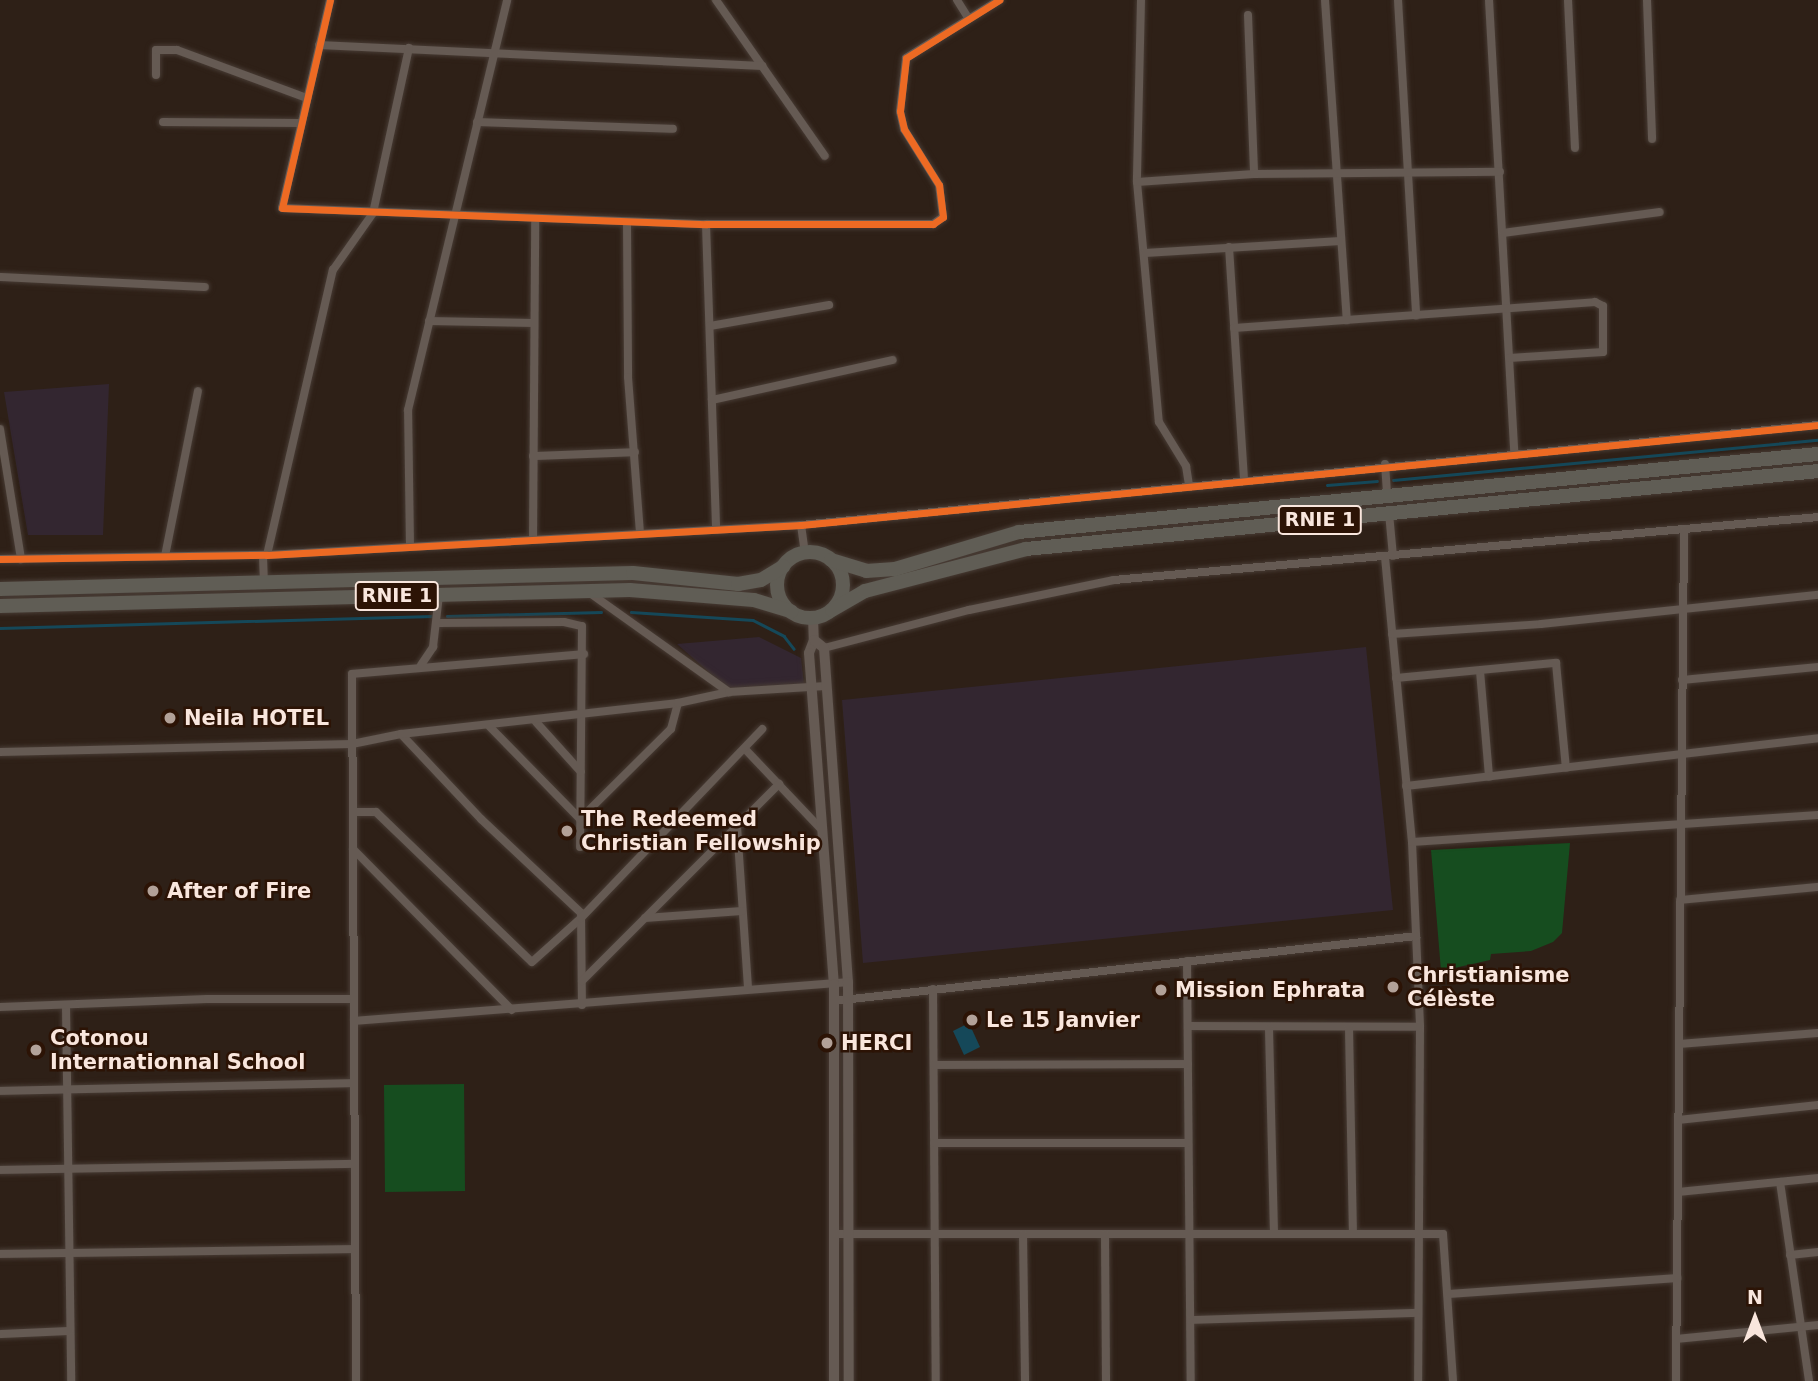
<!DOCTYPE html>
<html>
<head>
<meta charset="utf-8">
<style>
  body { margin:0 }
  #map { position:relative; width:1818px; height:1381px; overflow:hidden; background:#2e2017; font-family:"DejaVu Sans",sans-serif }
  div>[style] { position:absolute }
  .commercial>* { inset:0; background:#332630 }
  .green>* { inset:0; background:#164d1f }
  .water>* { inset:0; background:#154859 }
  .stream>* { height:2.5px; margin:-1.25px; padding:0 1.25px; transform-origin:1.25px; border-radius:1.25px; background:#154859 }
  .roads { filter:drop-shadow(0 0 2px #473b34) drop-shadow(0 0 2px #473b34) }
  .minor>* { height:8px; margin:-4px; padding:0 4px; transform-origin:4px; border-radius:4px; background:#655a53 }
  .tertiary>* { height:10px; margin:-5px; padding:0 5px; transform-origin:5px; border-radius:5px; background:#655a53 }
  .trunk>* { height:14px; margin:-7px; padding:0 7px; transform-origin:7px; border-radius:7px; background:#605d55 }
  .trunk>.ring { margin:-7px; padding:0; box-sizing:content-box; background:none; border:14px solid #605d55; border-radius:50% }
  .cycleway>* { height:7px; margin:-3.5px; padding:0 3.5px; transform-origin:3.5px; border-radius:3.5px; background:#ed6a23 }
  .dots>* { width:19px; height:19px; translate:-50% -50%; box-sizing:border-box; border:4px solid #2c1305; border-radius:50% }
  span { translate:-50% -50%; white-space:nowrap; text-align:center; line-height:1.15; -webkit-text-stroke:5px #2c1305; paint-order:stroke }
  .shield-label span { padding:2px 5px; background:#2c1305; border:2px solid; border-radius:5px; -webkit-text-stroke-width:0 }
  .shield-label { font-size:19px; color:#f9e6dd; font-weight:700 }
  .poi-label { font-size:21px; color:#f9e6dd; font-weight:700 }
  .left { translate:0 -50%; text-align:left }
  .north { position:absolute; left:1720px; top:1283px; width:70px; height:70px; -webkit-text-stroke:5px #2c1305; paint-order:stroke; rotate:0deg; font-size:19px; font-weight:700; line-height:28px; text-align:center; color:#f9e6dd }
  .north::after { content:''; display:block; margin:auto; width:24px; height:32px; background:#f9e6dd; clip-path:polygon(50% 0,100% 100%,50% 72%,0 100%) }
</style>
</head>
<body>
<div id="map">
  <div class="commercial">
    <i style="clip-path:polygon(109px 384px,103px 535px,28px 535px,4px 392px)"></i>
    <i style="clip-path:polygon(759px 637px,801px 658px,804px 684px,728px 689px,677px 644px)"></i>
    <i style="clip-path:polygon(1366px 647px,1393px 910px,863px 963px,842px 700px)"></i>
  </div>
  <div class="green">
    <i style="clip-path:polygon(1570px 843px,1562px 933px,1553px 942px,1531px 951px,1491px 954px,1490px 960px,1441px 971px,1431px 850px)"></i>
    <i style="clip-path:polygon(464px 1084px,465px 1191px,385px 1192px,384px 1085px)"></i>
  </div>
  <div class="water">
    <i style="clip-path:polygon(969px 1023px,980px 1047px,964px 1055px,953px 1031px)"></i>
  </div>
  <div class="stream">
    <i style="left:1393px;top:480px;width:427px;rotate:-5.4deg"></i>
    <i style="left:1327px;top:485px;width:50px;rotate:-4.6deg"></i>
    <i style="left:631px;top:612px;width:122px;rotate:3.8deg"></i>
    <i style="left:753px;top:620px;width:35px;rotate:27deg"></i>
    <i style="left:784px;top:636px;width:16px;rotate:52deg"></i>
    <i style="left:447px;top:616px;width:154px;rotate:-1.5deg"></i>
    <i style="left:0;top:628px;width:433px;rotate:-1.6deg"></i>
  </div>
  <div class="roads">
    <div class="minor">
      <i style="left:330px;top:0;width:213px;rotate:103deg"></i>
      <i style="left:282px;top:208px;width:424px;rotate:2.2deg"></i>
      <i style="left:706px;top:224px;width:227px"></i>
      <i style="left:933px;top:224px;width:12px;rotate:-35deg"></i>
      <i style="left:943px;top:217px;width:32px;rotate:-97deg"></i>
      <i style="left:939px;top:185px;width:66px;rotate:-122deg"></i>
      <i style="left:904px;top:129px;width:18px;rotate:-103deg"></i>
      <i style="left:900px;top:111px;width:53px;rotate:-83.5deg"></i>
      <i style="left:906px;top:58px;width:110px;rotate:-31.9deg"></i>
      <i style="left:716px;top:0;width:190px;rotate:55.1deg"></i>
      <i style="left:957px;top:0;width:22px;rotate:58deg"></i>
      <i style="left:1141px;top:0;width:182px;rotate:91.3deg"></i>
      <i style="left:1137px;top:182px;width:241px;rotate:84.8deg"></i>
      <i style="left:1159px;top:422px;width:52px;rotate:58.5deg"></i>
      <i style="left:1186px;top:466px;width:20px;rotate:81deg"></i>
      <i style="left:1325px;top:0;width:321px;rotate:86.1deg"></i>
      <i style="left:1398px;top:0;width:316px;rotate:86.7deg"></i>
      <i style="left:1489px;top:0;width:453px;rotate:86.8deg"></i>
      <i style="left:1568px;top:0;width:148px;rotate:87.3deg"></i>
      <i style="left:1647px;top:0;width:139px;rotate:87.9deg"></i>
      <i style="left:1248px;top:15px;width:159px;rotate:87.8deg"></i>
      <i style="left:319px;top:45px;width:444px;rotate:2.7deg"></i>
      <i style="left:156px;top:75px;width:25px;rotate:-90deg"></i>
      <i style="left:156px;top:50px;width:21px"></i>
      <i style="left:177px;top:50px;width:139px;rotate:20.3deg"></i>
      <i style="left:163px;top:122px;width:138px;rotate:0.4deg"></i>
      <i style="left:477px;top:122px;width:196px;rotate:2deg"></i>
      <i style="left:1137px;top:182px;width:117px;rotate:-3.9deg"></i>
      <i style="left:1254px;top:174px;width:246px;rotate:-0.5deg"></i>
      <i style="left:627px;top:223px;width:154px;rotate:89.6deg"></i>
      <i style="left:628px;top:377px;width:157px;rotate:85.6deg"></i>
      <i style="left:706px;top:224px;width:306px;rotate:88.1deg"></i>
      <i style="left:1503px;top:233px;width:158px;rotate:-7.6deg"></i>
      <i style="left:1229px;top:247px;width:233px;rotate:86.3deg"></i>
      <i style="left:1145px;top:253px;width:196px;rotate:-3.5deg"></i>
      <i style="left:0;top:277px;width:205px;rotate:2.8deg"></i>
      <i style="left:429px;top:321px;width:105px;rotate:1.1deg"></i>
      <i style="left:710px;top:326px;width:121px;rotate:-10deg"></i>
      <i style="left:1234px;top:328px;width:362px;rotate:-4.1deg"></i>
      <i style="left:1595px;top:302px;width:9px;rotate:27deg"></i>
      <i style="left:1603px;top:306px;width:46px;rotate:90deg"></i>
      <i style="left:1603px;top:352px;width:94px;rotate:176.3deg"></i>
      <i style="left:712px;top:400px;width:185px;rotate:-12.5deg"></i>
      <i style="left:0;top:429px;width:132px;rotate:80.8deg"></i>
      <i style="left:533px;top:456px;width:102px;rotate:-2.2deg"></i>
      <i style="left:1385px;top:464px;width:32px;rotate:86deg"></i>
      <i style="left:1389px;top:513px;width:43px;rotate:84.7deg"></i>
      <i style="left:801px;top:525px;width:28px;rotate:82deg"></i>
      <i style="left:533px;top:540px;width:320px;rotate:-89.6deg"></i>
      <i style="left:410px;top:547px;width:137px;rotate:-90.8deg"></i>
      <i style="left:408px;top:410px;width:422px;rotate:-76.4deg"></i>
      <i style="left:267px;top:555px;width:293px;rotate:-77deg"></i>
      <i style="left:333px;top:270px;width:70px;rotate:-54.9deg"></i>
      <i style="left:373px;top:213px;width:169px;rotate:-77.7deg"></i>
      <i style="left:165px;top:556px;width:168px;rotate:-78.7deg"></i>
      <i style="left:263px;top:556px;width:26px;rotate:88deg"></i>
      <i style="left:1385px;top:557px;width:286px;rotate:84.6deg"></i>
      <i style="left:1412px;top:842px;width:185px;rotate:87.5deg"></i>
      <i style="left:1420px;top:1027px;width:354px;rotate:90.3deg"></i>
      <i style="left:0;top:559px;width:267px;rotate:-0.9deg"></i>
      <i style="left:267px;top:555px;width:535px;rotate:-3.22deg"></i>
      <i style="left:801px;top:525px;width:1022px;rotate:-5.62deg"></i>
      <i style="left:590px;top:593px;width:171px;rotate:35.5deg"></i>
      <i style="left:439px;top:623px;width:125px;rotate:-0.5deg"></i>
      <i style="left:564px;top:622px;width:18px;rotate:13deg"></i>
      <i style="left:582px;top:626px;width:221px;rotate:90.5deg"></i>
      <i style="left:1392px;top:634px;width:149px;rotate:-3.8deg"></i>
      <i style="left:1541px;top:624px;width:279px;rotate:-6deg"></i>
      <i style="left:824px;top:648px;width:150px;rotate:-14.7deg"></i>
      <i style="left:969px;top:610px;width:148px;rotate:-11.7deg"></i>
      <i style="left:1114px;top:580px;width:707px;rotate:-5.11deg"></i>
      <i style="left:421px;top:665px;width:22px;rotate:-56deg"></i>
      <i style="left:433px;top:647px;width:52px;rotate:-83.4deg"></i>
      <i style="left:1480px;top:671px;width:106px;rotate:85.1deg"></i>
      <i style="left:1396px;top:678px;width:161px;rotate:-5.4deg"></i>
      <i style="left:1556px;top:663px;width:105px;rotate:84.6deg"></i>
      <i style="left:1682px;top:680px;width:137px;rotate:-5.5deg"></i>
      <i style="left:536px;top:722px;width:67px;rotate:48deg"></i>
      <i style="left:489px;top:726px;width:130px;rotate:45.6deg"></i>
      <i style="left:580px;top:819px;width:128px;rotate:-44.7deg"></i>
      <i style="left:671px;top:729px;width:27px;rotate:-75deg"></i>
      <i style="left:401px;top:734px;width:117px;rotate:46.7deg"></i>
      <i style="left:481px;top:819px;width:137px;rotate:43.2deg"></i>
      <i style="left:581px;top:913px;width:92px;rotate:89.4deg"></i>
      <i style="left:745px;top:749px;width:110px;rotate:46.5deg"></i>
      <i style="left:0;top:752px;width:352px;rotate:-1.3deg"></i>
      <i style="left:352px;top:744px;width:50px;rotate:-11.5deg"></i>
      <i style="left:401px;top:734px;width:279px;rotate:-6.4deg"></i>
      <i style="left:678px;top:703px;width:52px;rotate:-12.2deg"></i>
      <i style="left:729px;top:692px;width:97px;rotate:-3.5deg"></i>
      <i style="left:1406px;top:786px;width:415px;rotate:-6.6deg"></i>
      <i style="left:353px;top:812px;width:23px"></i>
      <i style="left:376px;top:812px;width:216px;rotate:43.9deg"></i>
      <i style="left:532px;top:962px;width:66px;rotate:-41.9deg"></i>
      <i style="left:581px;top:918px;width:262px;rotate:-46.2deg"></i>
      <i style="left:737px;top:826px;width:163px;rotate:86.1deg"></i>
      <i style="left:1412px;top:842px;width:407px;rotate:-3.8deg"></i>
      <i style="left:353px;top:849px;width:226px;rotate:45.4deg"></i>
      <i style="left:1680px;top:900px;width:139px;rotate:-5.4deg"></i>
      <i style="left:645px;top:918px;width:97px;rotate:-4.1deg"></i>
      <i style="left:1187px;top:961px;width:420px;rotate:89.5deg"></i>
      <i style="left:582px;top:981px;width:279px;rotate:-45deg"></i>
      <i style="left:933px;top:989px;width:392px;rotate:89.6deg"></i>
      <i style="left:834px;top:1001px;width:586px;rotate:-6.37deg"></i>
      <i style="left:66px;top:1006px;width:375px;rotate:89.2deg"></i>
      <i style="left:0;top:1007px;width:207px;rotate:-2.2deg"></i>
      <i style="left:207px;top:999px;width:147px"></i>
      <i style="left:354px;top:1021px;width:496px;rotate:-4.5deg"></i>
      <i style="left:1188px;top:1026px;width:232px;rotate:0.2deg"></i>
      <i style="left:1349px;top:1028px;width:206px;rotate:88.9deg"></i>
      <i style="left:1269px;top:1029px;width:205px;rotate:88.6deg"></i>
      <i style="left:1679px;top:1044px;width:139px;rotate:-4.5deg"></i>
      <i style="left:934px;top:1065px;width:254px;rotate:-0.2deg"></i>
      <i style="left:0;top:1091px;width:354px;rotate:-1.3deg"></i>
      <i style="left:1678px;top:1120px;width:141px;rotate:-6.1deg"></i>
      <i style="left:934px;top:1143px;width:254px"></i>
      <i style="left:0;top:1170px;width:355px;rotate:-1deg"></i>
      <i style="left:1780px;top:1182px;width:201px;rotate:81.7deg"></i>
      <i style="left:1678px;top:1192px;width:141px;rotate:-5.7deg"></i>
      <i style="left:834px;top:1234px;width:609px"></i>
      <i style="left:1443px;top:1234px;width:147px;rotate:86.1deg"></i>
      <i style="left:1023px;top:1234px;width:147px;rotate:89.2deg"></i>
      <i style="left:1105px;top:1234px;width:147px;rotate:89.6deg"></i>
      <i style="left:0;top:1254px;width:355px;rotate:-0.8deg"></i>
      <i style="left:1790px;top:1255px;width:28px;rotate:-6deg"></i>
      <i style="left:1449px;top:1294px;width:229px;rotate:-4deg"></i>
      <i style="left:1191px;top:1320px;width:225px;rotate:-1.8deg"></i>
      <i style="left:0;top:1334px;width:70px;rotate:-2.5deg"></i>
      <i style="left:1676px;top:1339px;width:143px;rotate:-5.6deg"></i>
      <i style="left:356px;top:1381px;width:707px;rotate:-90.32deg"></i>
      <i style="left:352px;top:674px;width:233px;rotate:-4.9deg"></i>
      <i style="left:1676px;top:1381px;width:852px;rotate:-89.46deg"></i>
    </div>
    <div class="tertiary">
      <i style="left:813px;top:617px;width:23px;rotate:88deg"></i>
      <i style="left:814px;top:640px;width:14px;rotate:111deg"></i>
      <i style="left:809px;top:653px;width:332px;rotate:85.7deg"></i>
      <i style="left:834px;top:984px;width:397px;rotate:90deg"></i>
      <i style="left:814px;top:640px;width:13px;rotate:39deg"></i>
      <i style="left:824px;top:648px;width:335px;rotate:85.9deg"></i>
      <i style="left:848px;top:982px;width:399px;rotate:89.9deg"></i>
    </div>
    <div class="trunk">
      <i class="ring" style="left:777px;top:552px;width:52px;height:52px"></i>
      <i style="left:831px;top:560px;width:37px;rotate:17deg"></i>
      <i style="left:866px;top:571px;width:29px;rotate:-4deg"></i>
      <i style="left:895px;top:569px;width:129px;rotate:-16.6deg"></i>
      <i style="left:1019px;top:532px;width:803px;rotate:-5.58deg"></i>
      <i style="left:0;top:589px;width:633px;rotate:-1.45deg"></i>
      <i style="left:633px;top:573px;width:106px;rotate:6deg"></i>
      <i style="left:738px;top:584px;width:23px;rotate:-10deg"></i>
      <i style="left:761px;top:580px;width:26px;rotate:-31deg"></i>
      <i style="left:0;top:606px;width:630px;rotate:-1.45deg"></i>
      <i style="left:630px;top:590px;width:124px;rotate:4.6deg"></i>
      <i style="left:754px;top:600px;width:39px;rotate:17deg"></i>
      <i style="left:832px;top:610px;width:38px;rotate:-30deg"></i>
      <i style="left:865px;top:591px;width:166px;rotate:-14.6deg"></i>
      <i style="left:1026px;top:549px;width:796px;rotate:-5.62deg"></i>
    </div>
  </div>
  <div class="cycleway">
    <i style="left:330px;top:0;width:213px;rotate:103deg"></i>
    <i style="left:282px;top:208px;width:424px;rotate:2.2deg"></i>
    <i style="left:706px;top:224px;width:227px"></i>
    <i style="left:933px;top:224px;width:12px;rotate:-35deg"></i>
    <i style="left:943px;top:217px;width:32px;rotate:-97deg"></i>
    <i style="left:939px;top:185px;width:66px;rotate:-122deg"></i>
    <i style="left:904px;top:129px;width:18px;rotate:-103deg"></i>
    <i style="left:900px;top:111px;width:53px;rotate:-83.5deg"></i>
    <i style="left:906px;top:58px;width:110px;rotate:-31.9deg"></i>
    <i style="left:0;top:559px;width:267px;rotate:-0.9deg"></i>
    <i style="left:267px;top:555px;width:535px;rotate:-3.22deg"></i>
    <i style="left:801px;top:525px;width:1022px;rotate:-5.62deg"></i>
  </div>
  <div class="dots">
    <i style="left:170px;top:718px;background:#b2a198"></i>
    <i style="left:567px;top:831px;background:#b2a198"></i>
    <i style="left:153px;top:891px;background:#b2a198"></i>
    <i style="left:1393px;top:987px;background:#b2a198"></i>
    <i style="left:1161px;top:990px;background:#b2a198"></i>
    <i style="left:972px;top:1020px;background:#b2a198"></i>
    <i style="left:827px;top:1043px;background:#b2a198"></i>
    <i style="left:36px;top:1050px;background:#b2a198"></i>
  </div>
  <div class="shield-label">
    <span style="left:1320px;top:520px">RNIE 1</span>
    <span style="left:397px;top:596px">RNIE 1</span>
  </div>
  <div class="poi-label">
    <span class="left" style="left:184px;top:718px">Neila HOTEL</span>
    <span class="left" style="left:581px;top:831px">The Redeemed<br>Christian Fellowship</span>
    <span class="left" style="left:167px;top:891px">After of Fire</span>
    <span class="left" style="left:1407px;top:987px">Christianisme<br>Célèste</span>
    <span class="left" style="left:1175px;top:990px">Mission Ephrata</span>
    <span class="left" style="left:986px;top:1020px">Le 15 Janvier</span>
    <span class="left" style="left:50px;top:1050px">Cotonou<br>Internationnal School</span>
    <span class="left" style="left:841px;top:1043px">HERCI</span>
  </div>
  <div class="north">N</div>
</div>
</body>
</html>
